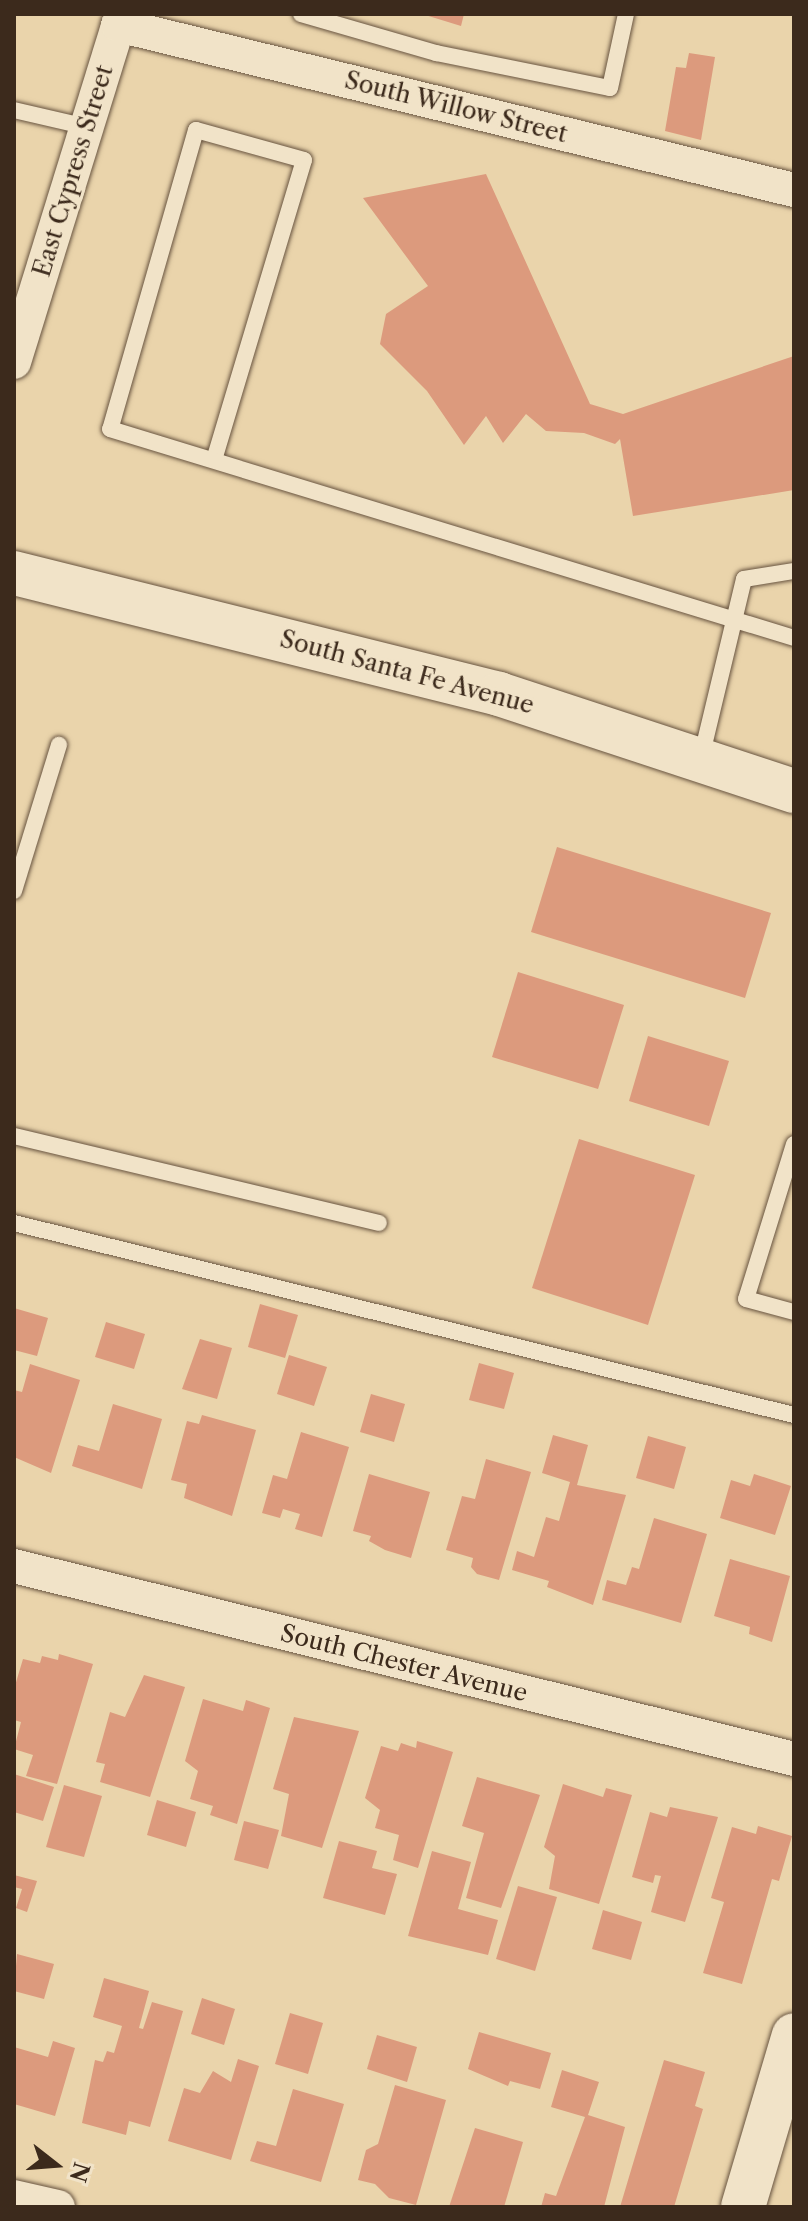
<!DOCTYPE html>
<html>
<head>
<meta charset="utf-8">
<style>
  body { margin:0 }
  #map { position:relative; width:808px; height:2221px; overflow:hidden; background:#ead4ab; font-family:"Libre Caslon Text",serif }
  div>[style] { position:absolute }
  .building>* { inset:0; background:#dc9a7d }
  .roads { filter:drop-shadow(0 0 2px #685440) drop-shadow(0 0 2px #685440) }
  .lane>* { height:16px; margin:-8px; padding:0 8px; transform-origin:8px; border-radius:8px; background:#f1e3c8 }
  .street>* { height:34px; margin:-17px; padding:0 17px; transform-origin:17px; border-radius:17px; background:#f1e3c8 }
  .secondary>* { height:44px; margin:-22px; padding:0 22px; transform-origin:22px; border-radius:22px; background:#f1e3c8 }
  span { translate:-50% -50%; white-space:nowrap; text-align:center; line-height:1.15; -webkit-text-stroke:6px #f1e3c8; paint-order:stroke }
  .street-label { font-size:24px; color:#3c2a1c }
  .frame { position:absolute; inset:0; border:16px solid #3c2a1c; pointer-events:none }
  .north { position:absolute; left:16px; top:2125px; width:80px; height:80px; -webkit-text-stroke:6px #f1e3c8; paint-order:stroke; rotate:107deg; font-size:22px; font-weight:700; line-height:32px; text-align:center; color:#3c2a1c }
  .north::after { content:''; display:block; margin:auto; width:28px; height:36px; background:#3c2a1c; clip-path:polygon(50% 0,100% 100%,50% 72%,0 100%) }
</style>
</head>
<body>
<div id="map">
  <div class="building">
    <i style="clip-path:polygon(422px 14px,464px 14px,461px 26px)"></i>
    <i style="clip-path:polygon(689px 53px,715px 57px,701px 140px,665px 131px,676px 67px,686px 68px)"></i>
    <i style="clip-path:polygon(486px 174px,590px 404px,623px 414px,794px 356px,794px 490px,633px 516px,620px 439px,615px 444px,584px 433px,546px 431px,526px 414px,503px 443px,486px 416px,464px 445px,427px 391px,380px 344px,386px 314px,428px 286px,363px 198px)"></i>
    <i style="clip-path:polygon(557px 847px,771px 913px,745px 998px,531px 932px)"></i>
    <i style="clip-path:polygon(518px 972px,624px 1005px,598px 1089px,492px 1057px)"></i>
    <i style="clip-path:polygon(648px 1036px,729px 1061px,709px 1126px,629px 1101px)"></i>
    <i style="clip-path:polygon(579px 1139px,695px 1175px,648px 1325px,532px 1288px)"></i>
    <i style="clip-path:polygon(260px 1304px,298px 1315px,285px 1358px,248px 1347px)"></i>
    <i style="clip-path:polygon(14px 1308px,48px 1318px,37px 1356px,14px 1350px)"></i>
    <i style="clip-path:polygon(106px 1322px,145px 1334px,134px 1369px,95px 1357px)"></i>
    <i style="clip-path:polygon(200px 1339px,232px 1348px,217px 1399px,182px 1389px)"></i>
    <i style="clip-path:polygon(289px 1355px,327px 1367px,314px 1406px,277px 1394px)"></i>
    <i style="clip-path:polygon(479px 1363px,514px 1373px,504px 1409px,469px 1400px)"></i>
    <i style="clip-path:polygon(30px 1364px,80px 1380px,51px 1473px,14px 1457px,14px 1390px,22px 1392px)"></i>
    <i style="clip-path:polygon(371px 1394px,405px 1404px,394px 1442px,360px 1432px)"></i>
    <i style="clip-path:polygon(113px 1404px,162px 1419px,142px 1489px,72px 1466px,78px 1445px,99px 1451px)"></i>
    <i style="clip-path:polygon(202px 1415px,256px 1430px,232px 1516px,184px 1498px,187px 1484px,171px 1480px,187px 1421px,199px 1424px)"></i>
    <i style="clip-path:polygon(301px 1432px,349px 1447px,322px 1537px,295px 1529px,300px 1514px,283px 1509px,280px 1518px,262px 1513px,273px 1475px,287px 1479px)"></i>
    <i style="clip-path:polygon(553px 1435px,588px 1445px,577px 1485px,626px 1495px,593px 1605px,547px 1587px,549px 1581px,512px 1570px,517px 1551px,534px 1557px,546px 1517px,559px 1521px,570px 1482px,542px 1473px)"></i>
    <i style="clip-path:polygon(648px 1436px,686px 1447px,674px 1489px,636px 1478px)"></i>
    <i style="clip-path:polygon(486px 1459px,531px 1472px,499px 1580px,477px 1574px,471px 1567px,473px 1558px,446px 1550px,462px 1496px,475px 1499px)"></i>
    <i style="clip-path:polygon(369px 1474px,430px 1492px,411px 1558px,385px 1550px,369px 1541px,371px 1536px,353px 1531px)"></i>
    <i style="clip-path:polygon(754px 1474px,791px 1486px,775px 1535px,720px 1518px,731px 1480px,750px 1486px)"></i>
    <i style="clip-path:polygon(654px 1518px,707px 1534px,681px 1623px,602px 1600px,607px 1580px,626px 1585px,632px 1567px,639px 1569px)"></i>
    <i style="clip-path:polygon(730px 1559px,790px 1576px,772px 1642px,749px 1634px,750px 1627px,714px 1616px)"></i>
    <i style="clip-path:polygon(59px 1654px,93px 1664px,57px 1784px,26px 1776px,33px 1755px,14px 1749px,21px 1722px,14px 1720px,14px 1689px,23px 1659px,40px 1663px,42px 1656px,58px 1660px)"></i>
    <i style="clip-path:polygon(144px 1675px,185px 1687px,150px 1797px,100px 1782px,105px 1764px,96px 1762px,110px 1712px,125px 1717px)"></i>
    <i style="clip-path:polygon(203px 1699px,243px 1711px,246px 1700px,270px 1708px,237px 1824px,210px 1815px,213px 1806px,190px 1799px,198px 1771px,185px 1761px)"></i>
    <i style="clip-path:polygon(294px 1717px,359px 1731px,322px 1848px,281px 1836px,289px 1794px,273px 1789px)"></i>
    <i style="clip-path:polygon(417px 1741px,453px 1752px,418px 1868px,393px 1860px,399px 1835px,375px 1828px,380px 1810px,365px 1798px,381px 1746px,398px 1751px,401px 1743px,416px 1748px)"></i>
    <i style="clip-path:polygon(14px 1774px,54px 1787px,43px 1821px,14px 1812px)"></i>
    <i style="clip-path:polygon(477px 1777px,540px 1795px,501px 1908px,466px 1898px,484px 1833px,462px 1826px)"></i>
    <i style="clip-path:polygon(563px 1784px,603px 1797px,606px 1788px,632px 1795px,599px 1904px,549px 1889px,555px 1856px,544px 1847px)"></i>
    <i style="clip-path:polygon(64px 1785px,102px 1796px,84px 1857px,46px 1847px)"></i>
    <i style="clip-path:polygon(157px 1800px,196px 1812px,186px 1847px,147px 1835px)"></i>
    <i style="clip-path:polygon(670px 1807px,718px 1817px,685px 1922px,651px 1912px,661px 1876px,655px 1875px,653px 1883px,632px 1877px,650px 1812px,667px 1817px)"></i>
    <i style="clip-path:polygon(244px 1821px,279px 1830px,268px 1869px,234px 1860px)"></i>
    <i style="clip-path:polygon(758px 1826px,792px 1836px,779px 1881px,772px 1879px,742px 1984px,703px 1973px,724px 1902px,711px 1898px,732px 1827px,756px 1834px)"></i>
    <i style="clip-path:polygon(339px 1841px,377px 1851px,372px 1868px,397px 1874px,385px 1915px,323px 1898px)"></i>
    <i style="clip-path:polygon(432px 1851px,471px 1862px,458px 1909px,498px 1920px,488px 1955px,408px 1936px)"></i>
    <i style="clip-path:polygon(14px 1875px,37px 1881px,27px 1912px,16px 1908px,22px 1889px,14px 1887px)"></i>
    <i style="clip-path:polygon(518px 1886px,557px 1897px,535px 1971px,496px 1959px)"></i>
    <i style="clip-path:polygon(603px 1910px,642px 1922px,631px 1960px,592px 1949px)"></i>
    <i style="clip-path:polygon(17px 1954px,54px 1964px,44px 1999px,14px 1991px)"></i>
    <i style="clip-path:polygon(104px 1978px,149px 1991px,139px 2028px,143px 2029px,152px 2002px,183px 2011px,150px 2127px,129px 2121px,126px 2135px,82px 2123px,95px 2060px,103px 2062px,107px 2051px,114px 2053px,122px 2026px,93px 2017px)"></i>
    <i style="clip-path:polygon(202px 1998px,235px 2009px,224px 2045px,191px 2034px)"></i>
    <i style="clip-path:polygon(290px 2013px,323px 2023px,308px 2074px,275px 2064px)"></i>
    <i style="clip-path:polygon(479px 2032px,551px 2053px,540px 2089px,510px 2081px,508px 2086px,468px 2069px)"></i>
    <i style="clip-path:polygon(377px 2035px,417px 2047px,407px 2082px,367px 2069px)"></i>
    <i style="clip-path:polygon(53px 2041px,75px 2048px,55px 2116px,14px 2104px,14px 2047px,48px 2057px)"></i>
    <i style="clip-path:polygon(238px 2059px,259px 2066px,231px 2160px,168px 2141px,184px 2088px,200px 2093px,213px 2071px,231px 2082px)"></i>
    <i style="clip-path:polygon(664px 2060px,705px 2072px,695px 2106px,703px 2109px,674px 2207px,620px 2207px)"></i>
    <i style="clip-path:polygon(562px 2070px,599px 2082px,588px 2115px,625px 2127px,604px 2207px,541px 2207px,545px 2193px,556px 2196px,585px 2117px,551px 2107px)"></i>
    <i style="clip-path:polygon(395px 2085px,446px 2100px,416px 2205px,389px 2198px,375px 2184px,358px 2180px,366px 2150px,378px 2144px)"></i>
    <i style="clip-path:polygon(293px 2089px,344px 2104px,321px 2182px,250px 2161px,257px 2141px,276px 2146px)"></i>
    <i style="clip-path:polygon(475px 2128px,523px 2142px,504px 2207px,449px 2207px)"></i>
  </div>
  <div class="roads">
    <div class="lane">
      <i style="left:301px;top:14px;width:141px;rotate:16.1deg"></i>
      <i style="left:436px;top:53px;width:177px;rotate:11.4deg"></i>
      <i style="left:610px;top:88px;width:76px;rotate:-77.8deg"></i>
      <i style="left:14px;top:110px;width:75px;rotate:13.1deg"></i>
      <i style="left:214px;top:460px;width:313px;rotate:-73.3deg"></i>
      <i style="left:304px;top:160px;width:112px;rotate:-164.5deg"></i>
      <i style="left:196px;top:130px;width:311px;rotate:106deg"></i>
      <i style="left:110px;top:429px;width:715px;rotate:16.99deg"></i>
      <i style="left:701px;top:758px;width:184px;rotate:-76.5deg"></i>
      <i style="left:744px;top:579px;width:51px;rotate:-9.1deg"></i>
      <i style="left:14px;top:891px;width:153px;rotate:-72.9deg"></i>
      <i style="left:14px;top:1136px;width:375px;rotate:13.4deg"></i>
      <i style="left:794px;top:1144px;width:162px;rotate:107.2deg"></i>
      <i style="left:746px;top:1299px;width:50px;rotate:15.2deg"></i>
      <i style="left:14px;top:1223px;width:803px;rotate:13.83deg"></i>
    </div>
    <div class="street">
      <i style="left:14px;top:362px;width:353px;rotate:-72.8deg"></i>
      <i style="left:118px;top:25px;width:696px;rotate:13.72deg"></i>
      <i style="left:14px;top:1566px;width:804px;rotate:13.9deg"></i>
      <i style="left:14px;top:2197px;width:45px;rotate:12.8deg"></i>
    </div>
    <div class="secondary">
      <i style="left:14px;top:573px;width:500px;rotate:14deg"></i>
      <i style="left:499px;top:694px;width:311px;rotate:18.2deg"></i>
      <i style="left:743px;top:2207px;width:179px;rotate:-73.5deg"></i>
    </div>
  </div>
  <div class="street-label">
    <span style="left:456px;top:107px;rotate:14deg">South Willow Street</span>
    <span style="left:73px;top:171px;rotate:-73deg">East Cypress Street</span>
    <span style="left:407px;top:672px;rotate:15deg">South Santa Fe Avenue</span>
    <span style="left:404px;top:1663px;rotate:14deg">South Chester Avenue</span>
  </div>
  <div class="frame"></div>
  <div class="north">N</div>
</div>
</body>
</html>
